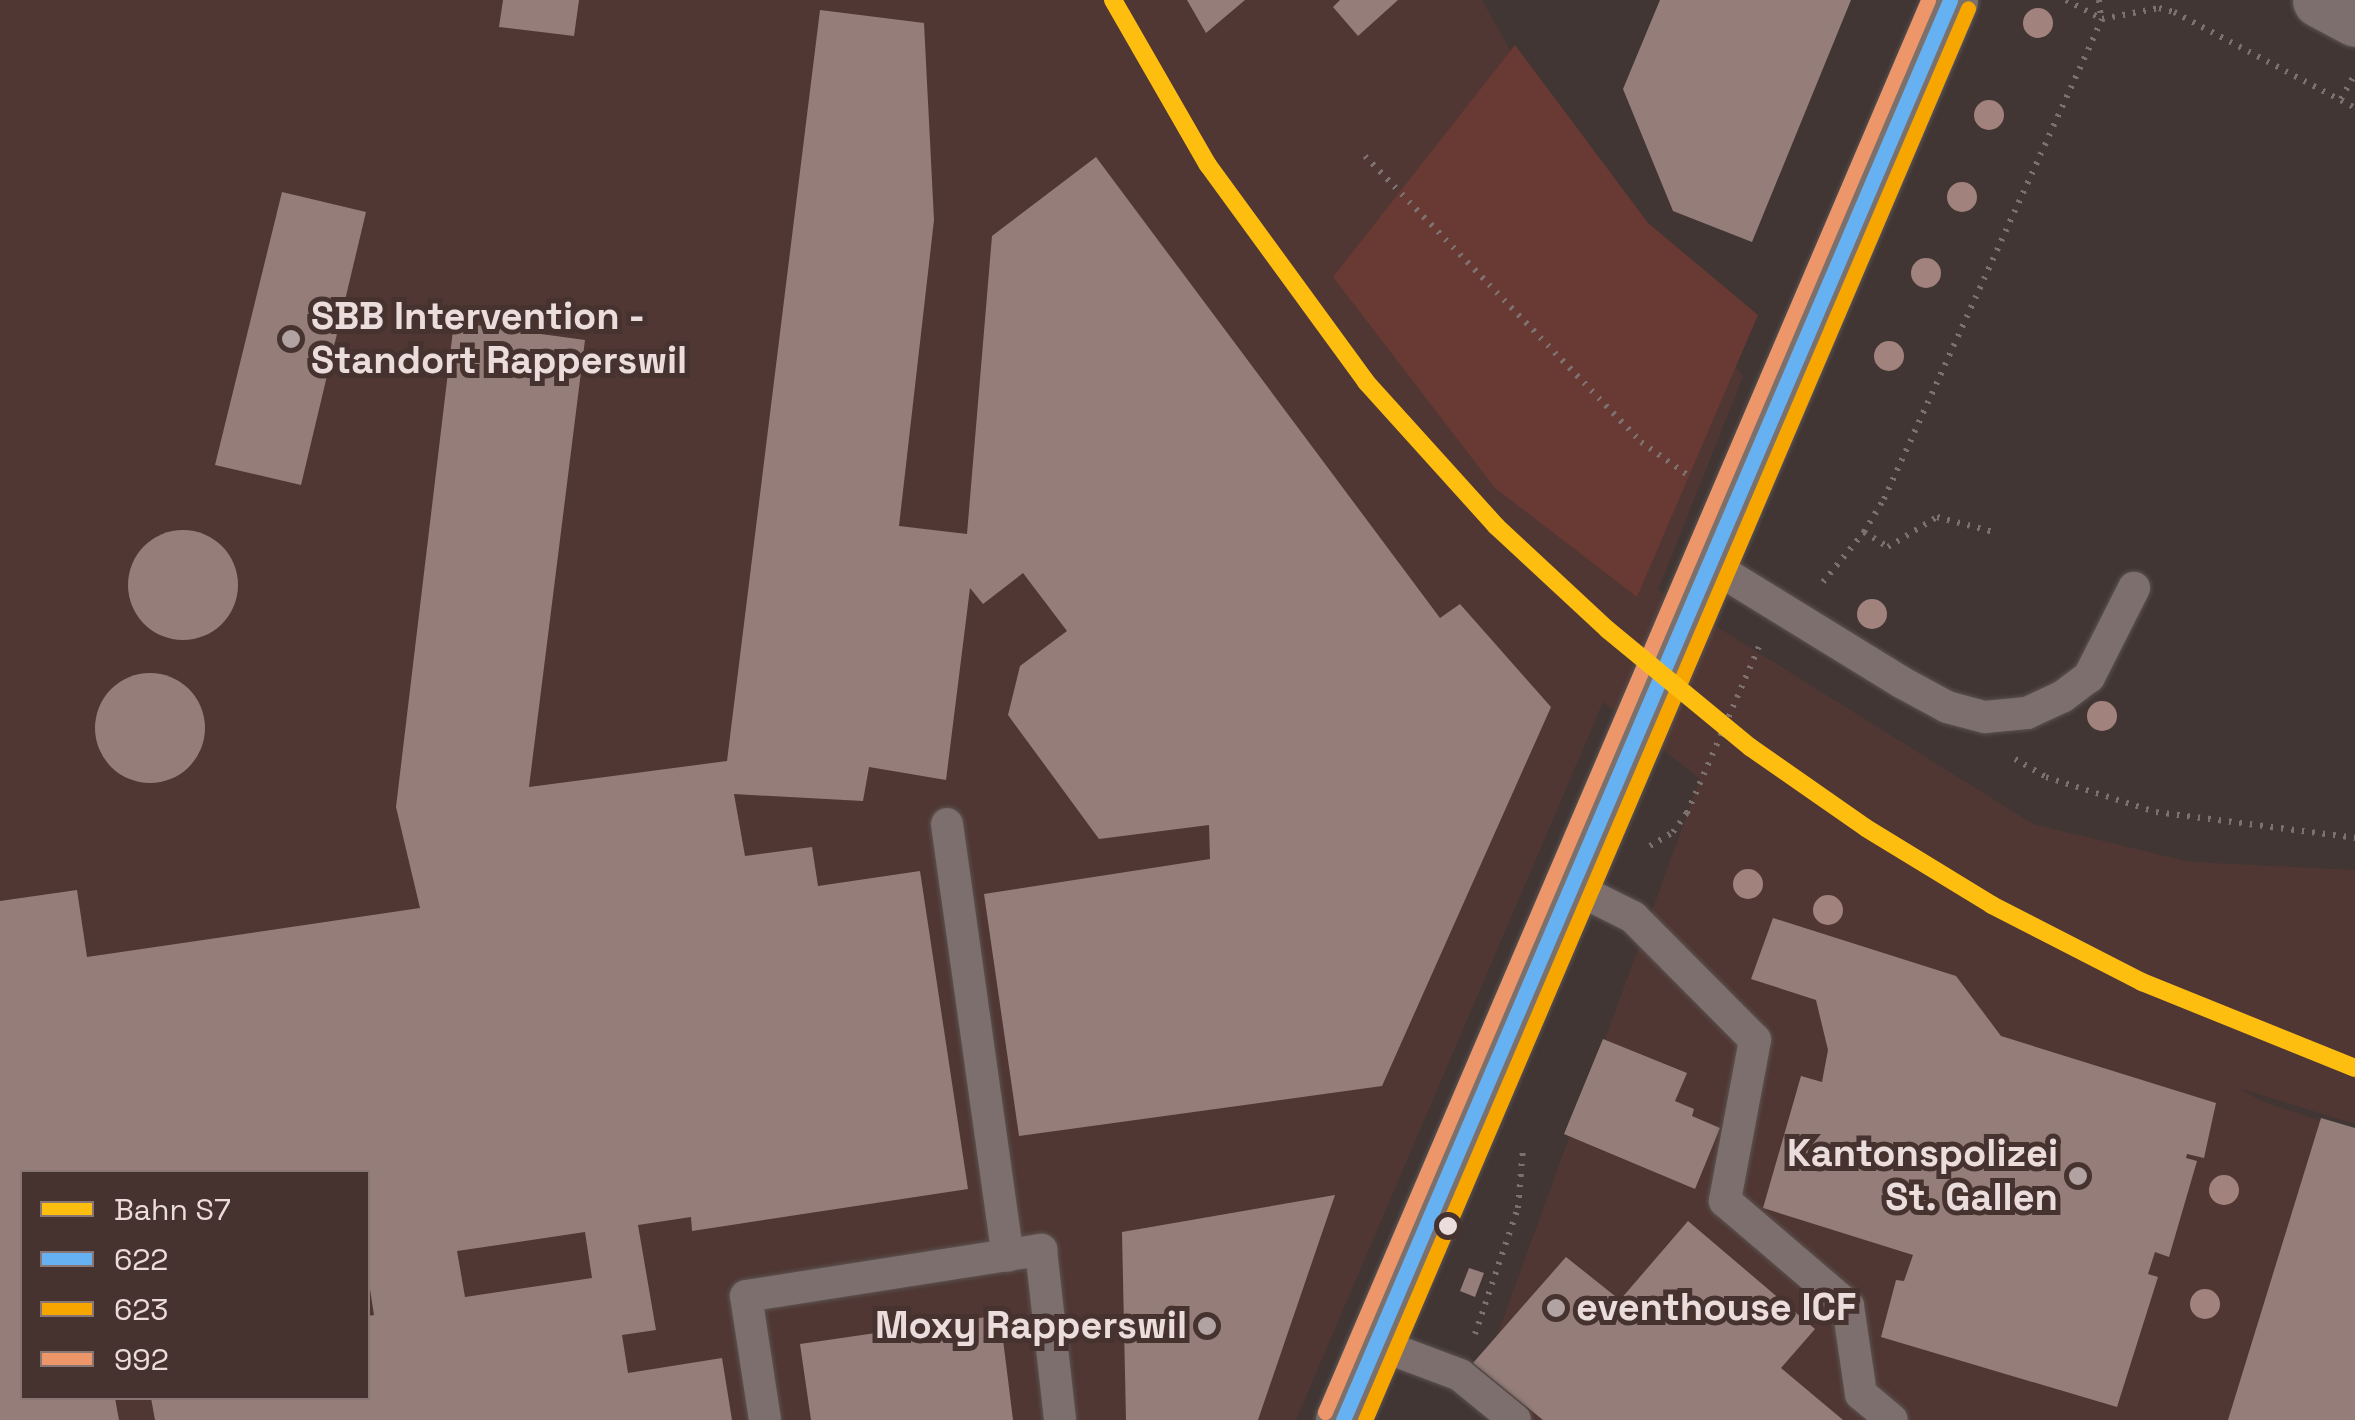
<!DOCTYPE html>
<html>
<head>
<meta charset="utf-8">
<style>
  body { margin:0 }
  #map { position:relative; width:2355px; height:1420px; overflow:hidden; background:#413634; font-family:"Space Grotesk",sans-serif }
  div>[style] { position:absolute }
  .built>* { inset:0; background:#503733 }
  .green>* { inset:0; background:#693933 }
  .building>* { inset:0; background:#957e7a }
  .round { border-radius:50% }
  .path>* { height:6px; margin-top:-3px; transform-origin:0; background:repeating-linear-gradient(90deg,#7c716f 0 2.5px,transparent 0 10.5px) }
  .roads { filter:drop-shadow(0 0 2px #5b5250) drop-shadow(0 0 2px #5b5250) }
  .lane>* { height:32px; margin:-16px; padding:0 16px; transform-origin:16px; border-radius:16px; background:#7c6f6d }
  .street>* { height:55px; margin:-27.5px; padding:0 27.5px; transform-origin:27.5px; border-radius:27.5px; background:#7c6f6d }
  .primary>* { height:55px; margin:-27.5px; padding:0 27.5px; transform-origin:27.5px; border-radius:27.5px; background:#7c706d }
  .bus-1>* { height:15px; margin:-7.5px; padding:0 7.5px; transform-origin:7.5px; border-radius:7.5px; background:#66b1f2 }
  .bus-2>* { height:15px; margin:-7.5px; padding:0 7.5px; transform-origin:7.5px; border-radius:7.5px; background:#f7a600 }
  .bus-3>* { height:15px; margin:-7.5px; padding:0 7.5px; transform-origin:7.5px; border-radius:7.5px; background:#ec9669 }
  .rail-1>* { height:18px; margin:-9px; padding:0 9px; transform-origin:9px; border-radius:9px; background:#febe10 }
  .trees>* { width:30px; height:30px; margin:-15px; border-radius:50%; background:#a2827d }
  .dots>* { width:28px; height:28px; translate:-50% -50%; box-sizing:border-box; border:5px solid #46322f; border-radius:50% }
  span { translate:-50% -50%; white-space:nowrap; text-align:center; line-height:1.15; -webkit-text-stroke:10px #46322f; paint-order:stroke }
  .poi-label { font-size:38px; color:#ebdddb; font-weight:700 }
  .left { translate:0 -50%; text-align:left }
  .right { translate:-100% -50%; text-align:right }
  .legend { position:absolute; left:20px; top:1170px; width:350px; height:230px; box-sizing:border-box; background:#46322f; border:2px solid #887674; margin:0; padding:12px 18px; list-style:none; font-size:30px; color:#ebdddb }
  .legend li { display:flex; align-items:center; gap:20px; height:50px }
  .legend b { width:50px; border:2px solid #887674 }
</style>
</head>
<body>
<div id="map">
  <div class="built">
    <i style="clip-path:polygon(evenodd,0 0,1482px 0,1579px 173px,1743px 376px,1658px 590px,2033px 824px,2190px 862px,2355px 870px,2355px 1124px,2239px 1088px,2261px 1101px,2355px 1132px,2355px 1420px,1492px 1420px,1472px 1404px,1700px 779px,1603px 702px,1296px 1420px,0 1420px,0 0,22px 1172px,368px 1172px,368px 1398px,22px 1398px,22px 1172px)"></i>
  </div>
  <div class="green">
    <i style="clip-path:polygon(1515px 45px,1648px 223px,1758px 315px,1637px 597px,1495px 488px,1333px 277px)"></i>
  </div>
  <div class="building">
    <i style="clip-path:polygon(503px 0,579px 0,574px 36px,499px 27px)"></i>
    <i style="clip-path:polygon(1187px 0,1245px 0,1206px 33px)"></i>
    <i style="clip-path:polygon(1340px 0,1398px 0,1358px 36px,1333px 7px)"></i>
    <i style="clip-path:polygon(1660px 0,1851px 0,1752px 242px,1673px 211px,1623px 89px)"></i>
    <i style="clip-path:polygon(evenodd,820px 10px,924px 23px,934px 220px,899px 526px,967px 534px,992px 236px,1096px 157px,1440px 618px,1460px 604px,1551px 707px,1382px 1086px,1019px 1136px,984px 894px,1210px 859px,1209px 825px,1099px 839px,1008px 715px,1020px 666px,1067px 631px,1023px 573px,983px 604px,970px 588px,946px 780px,869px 767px,863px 801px,734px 794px,745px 856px,812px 847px,818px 886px,920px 871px,968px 1189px,692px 1231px,691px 1217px,638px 1225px,656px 1330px,622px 1335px,628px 1373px,722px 1358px,732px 1420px,155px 1420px,151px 1398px,368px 1398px,368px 1316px,374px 1315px,368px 1276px,368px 1172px,22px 1172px,22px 1398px,115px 1398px,119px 1420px,0 1420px,0 901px,77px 890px,87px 957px,420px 908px,396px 807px,454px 322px,585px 340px,529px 787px,727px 761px,820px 10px,585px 1232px,592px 1278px,465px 1297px,457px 1251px,585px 1232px)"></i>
    <i style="clip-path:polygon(282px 192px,366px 212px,301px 485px,215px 465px)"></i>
    <i class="round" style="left:128px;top:530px;width:110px;height:110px"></i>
    <i class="round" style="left:95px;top:673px;width:110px;height:110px"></i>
    <i style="clip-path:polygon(1773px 918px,1956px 976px,2001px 1036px,2216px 1103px,2204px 1158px,2187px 1154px,2186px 1158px,2197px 1161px,2169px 1257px,2155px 1252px,2148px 1274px,2158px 1277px,2117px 1407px,1881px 1337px,1896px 1280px,1904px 1281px,1913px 1255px,1763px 1208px,1801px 1076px,1822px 1082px,1828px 1050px,1816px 1000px,1751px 979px)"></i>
    <i style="clip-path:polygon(1603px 1039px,1687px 1073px,1675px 1101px,1694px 1109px,1692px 1116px,1720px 1128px,1695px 1189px,1564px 1134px)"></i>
    <i style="clip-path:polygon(2321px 1118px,2355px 1128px,2355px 1420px,2228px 1420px)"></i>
    <i style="clip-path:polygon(1335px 1195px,1258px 1420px,1126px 1420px,1122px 1232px)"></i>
    <i style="clip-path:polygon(1688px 1221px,1815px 1329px,1781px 1368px,1843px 1420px,1543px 1420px,1473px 1363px,1566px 1257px,1620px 1300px)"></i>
    <i style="clip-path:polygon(1469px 1268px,1484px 1273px,1475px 1297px,1460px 1291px)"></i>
    <i style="clip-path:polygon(1000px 1315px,1013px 1420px,811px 1420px,800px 1344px)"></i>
  </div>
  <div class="path">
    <i style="left:2066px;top:0;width:41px;rotate:27.8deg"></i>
    <i style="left:2099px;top:0;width:18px;rotate:84deg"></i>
    <i style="left:2341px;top:99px;width:29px;rotate:-61deg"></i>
    <i style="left:1365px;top:156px;width:397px;rotate:46deg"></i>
    <i style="left:1641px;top:442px;width:59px;rotate:35.3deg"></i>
    <i style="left:1864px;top:532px;width:28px;rotate:32deg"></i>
    <i style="left:1888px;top:547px;width:57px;rotate:-31.5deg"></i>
    <i style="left:1937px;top:517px;width:62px;rotate:14.9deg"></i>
    <i style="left:1823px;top:582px;width:65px;rotate:-50.6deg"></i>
    <i style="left:1864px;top:532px;width:39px;rotate:-59deg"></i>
    <i style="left:1884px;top:499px;width:527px;rotate:-65.57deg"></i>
    <i style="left:2102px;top:19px;width:58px;rotate:-10.9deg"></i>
    <i style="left:2159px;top:8px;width:16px;rotate:15deg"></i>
    <i style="left:2174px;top:12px;width:205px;rotate:27.9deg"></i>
    <i style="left:2015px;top:759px;width:36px;rotate:30deg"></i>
    <i style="left:2046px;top:777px;width:115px;rotate:17.7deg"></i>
    <i style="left:2156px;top:812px;width:201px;rotate:7.4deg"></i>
    <i style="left:1650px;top:846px;width:27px;rotate:-31deg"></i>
    <i style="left:1673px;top:832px;width:24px;rotate:-54deg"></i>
    <i style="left:1687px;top:813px;width:181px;rotate:-66.6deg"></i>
    <i style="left:1475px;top:1334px;width:133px;rotate:-71.2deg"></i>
    <i style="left:1518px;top:1208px;width:59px;rotate:-85.2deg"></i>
  </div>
  <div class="roads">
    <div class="lane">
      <i style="left:1711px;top:565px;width:223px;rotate:31.6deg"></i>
      <i style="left:1901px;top:682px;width:52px;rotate:28.5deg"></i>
      <i style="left:1947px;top:707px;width:39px;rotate:15deg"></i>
      <i style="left:1985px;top:717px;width:42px;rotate:-5.4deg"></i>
      <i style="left:2027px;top:713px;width:38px;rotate:-25deg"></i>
      <i style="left:2062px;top:697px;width:34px;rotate:-37deg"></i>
      <i style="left:2089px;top:677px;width:100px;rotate:-63.2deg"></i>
      <i style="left:947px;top:824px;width:436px;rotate:82deg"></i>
      <i style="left:1573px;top:887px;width:67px;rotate:26.6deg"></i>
      <i style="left:1633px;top:917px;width:173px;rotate:45.2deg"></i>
      <i style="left:1755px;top:1040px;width:164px;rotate:100.6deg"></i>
      <i style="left:1725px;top:1201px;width:162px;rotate:40.5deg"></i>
      <i style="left:1848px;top:1306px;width:89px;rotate:81.6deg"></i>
      <i style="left:1861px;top:1394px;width:40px;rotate:40deg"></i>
      <i style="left:1375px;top:1343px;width:91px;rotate:20.6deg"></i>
      <i style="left:1460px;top:1375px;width:71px;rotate:39.3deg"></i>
      <i style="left:765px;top:1420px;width:125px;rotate:-98.7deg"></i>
      <i style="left:746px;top:1296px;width:299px;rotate:-8.9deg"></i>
      <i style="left:1041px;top:1250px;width:171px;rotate:83.6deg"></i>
    </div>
    <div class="street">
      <i style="left:2320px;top:0;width:40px;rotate:28deg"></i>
    </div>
    <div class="primary">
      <i style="left:1343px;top:1420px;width:1544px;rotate:-66.85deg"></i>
    </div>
  </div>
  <div class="bus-1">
    <i style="left:1343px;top:1420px;width:1544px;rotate:-66.85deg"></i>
  </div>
  <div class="bus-2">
    <i style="left:1365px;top:1420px;width:1535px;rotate:-66.87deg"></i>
  </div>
  <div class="bus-3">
    <i style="left:1325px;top:1412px;width:1535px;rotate:-66.87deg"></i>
  </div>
  <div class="rail-1">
    <i style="left:1113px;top:0;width:190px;rotate:60.1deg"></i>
    <i style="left:1208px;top:165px;width:268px;rotate:53.9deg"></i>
    <i style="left:1366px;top:382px;width:194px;rotate:47.9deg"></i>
    <i style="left:1496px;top:526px;width:153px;rotate:42.9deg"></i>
    <i style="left:1608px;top:630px;width:184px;rotate:39.5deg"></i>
    <i style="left:1750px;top:747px;width:141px;rotate:34.9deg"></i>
    <i style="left:1866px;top:828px;width:148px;rotate:31.4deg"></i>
    <i style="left:1992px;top:905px;width:169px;rotate:27.2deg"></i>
    <i style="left:2142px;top:982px;width:230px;rotate:22deg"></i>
  </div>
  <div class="trees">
    <i style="left:2038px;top:23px"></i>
    <i style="left:1989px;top:115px"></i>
    <i style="left:1962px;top:197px"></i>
    <i style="left:1926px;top:273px"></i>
    <i style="left:1889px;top:356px"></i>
    <i style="left:1872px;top:614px"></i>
    <i style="left:2102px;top:716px"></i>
    <i style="left:1748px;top:884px"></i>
    <i style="left:1828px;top:910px"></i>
    <i style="left:2224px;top:1190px"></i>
    <i style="left:2205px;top:1304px"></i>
  </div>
  <div class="dots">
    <i style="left:291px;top:339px;background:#b0a3a1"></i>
    <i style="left:2078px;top:1176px;background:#b0a3a1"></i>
    <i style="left:1448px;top:1226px;background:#ebdddb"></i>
    <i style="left:1556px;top:1308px;background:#b0a3a1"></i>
    <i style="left:1207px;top:1326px;background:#b0a3a1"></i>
  </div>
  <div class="poi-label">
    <span class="left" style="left:311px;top:339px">SBB Intervention -<br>Standort Rapperswil</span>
    <span class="right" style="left:2058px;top:1176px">Kantonspolizei<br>St. Gallen</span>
    <span class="left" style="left:1576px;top:1308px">eventhouse ICF</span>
    <span class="right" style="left:1187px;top:1326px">Moxy Rapperswil</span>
  </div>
  <ul class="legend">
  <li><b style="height:12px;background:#febe10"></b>Bahn S7</li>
  <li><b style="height:12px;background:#66b1f2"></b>622</li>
  <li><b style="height:12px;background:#f7a600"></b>623</li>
  <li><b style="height:12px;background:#ec9669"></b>992</li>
  </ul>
</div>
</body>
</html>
